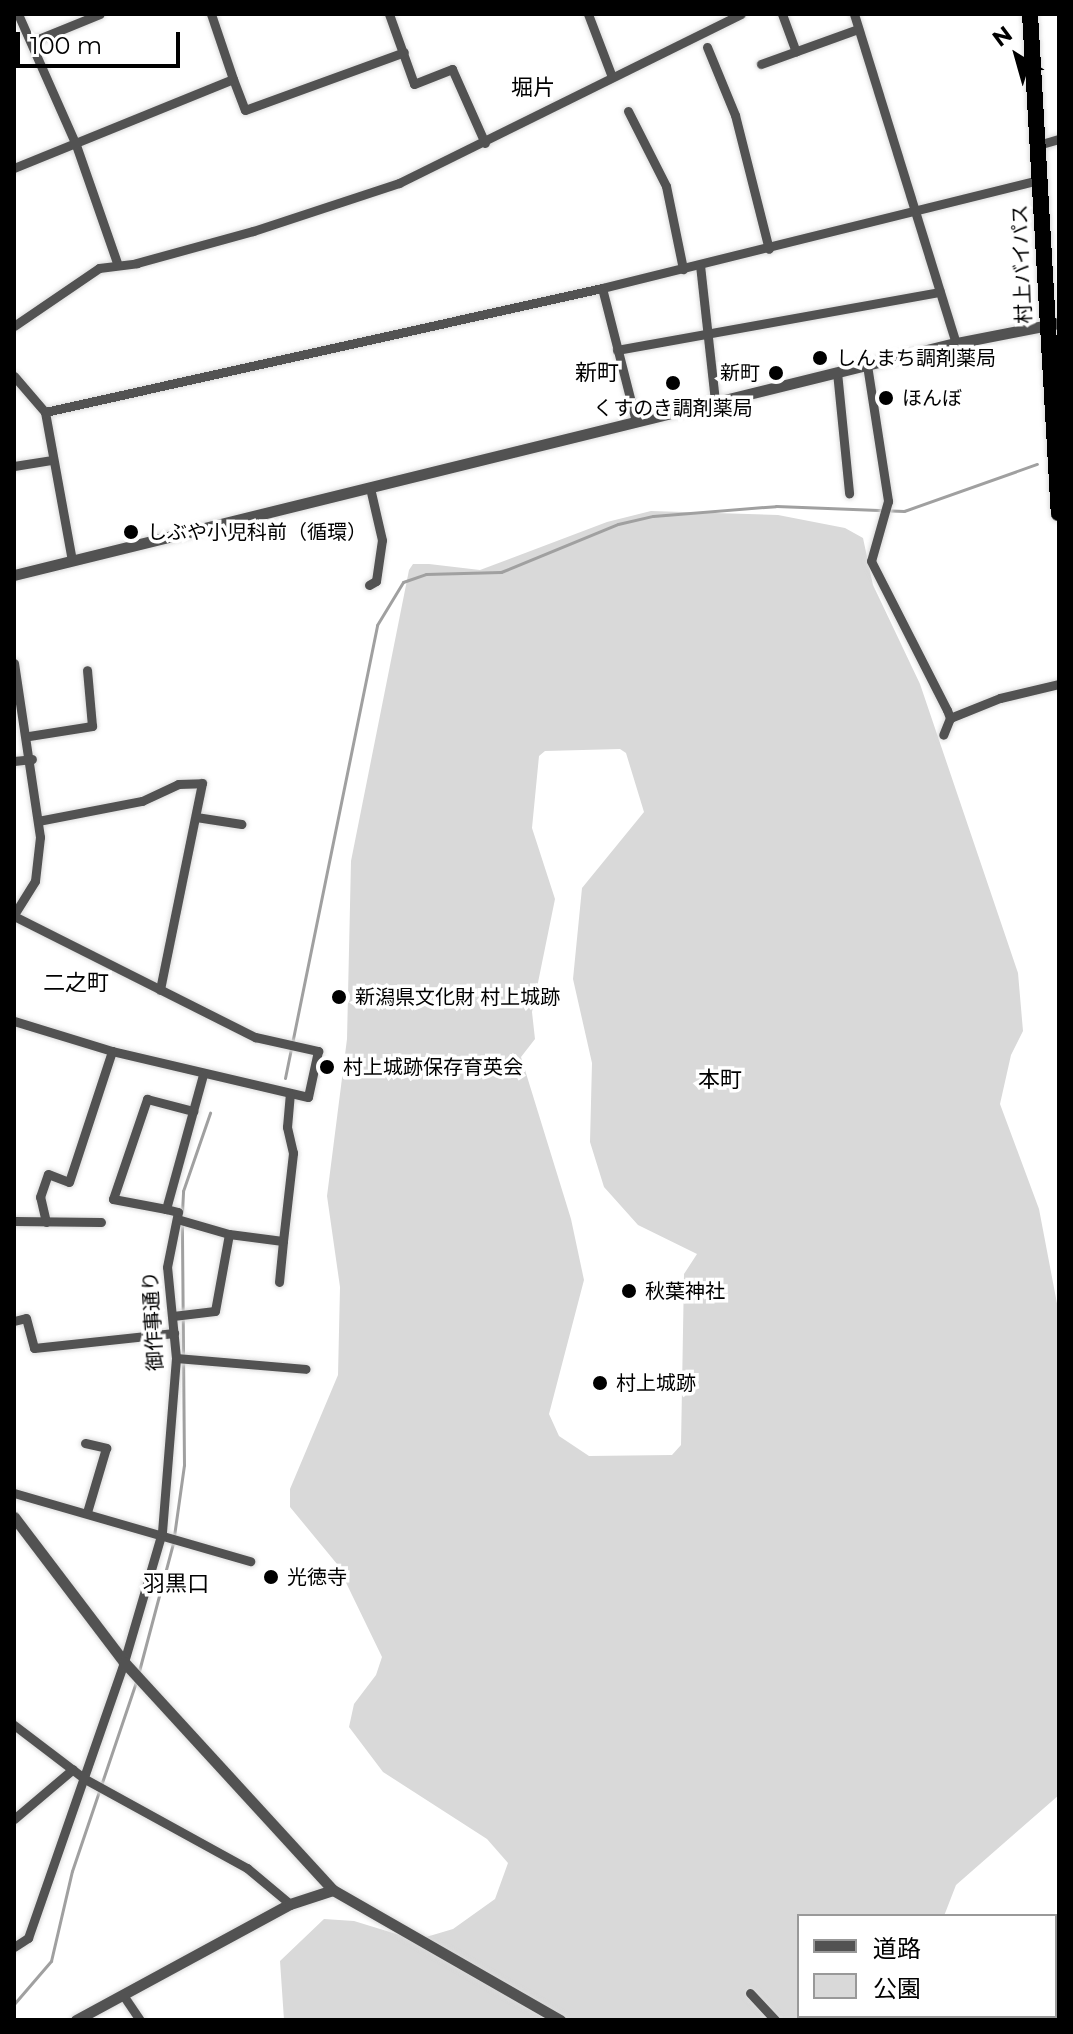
<!DOCTYPE html>
<html>
<head>
<meta charset="utf-8">
<style>
  body { margin:0 }
  #map { position:relative; width:1073px; height:2034px; overflow:hidden; background:#fff; font-family:Montserrat,"Noto Sans JP",sans-serif }
  div>[style] { position:absolute }
  .green>* { inset:0; background:#d9d9d9 }
  .stream>* { height:3px; margin:-1.5px; padding:0 1.5px; transform-origin:1.5px; border-radius:1.5px; background:#a0a0a0 }
  .roads { filter:drop-shadow(0 0 2px #dbdbdb) drop-shadow(0 0 2px #dbdbdb) }
  .minor>* { height:9px; margin:-4.5px; padding:0 4.5px; transform-origin:4.5px; border-radius:4.5px; background:#525252 }
  .tertiary>* { height:11px; margin:-5.5px; padding:0 5.5px; transform-origin:5.5px; border-radius:5.5px; background:#525252 }
  .trunk>* { height:16px; margin:-8px; padding:0 8px; transform-origin:8px; border-radius:8px; background:#000 }
  .dots>* { width:22px; height:22px; translate:-50% -50%; box-sizing:border-box; border:4px solid #fff; border-radius:50% }
  span { translate:-50% -50%; white-space:nowrap; text-align:center; line-height:1.15; -webkit-text-stroke:7px #fff; paint-order:stroke }
  .street-label { font-size:20px; color:#000 }
  .poi-label { font-size:20px; color:#000 }
  .left { translate:0 -50%; text-align:left }
  .right { translate:-100% -50%; text-align:right }
  .neighbourhood-label { font-size:22px; color:#000 }
  .frame { position:absolute; inset:0; border:16px solid #000; pointer-events:none }
  .legend { position:absolute; left:797px; top:1914px; width:260px; height:104px; box-sizing:border-box; background:#fff; border:2px solid #999; margin:0; padding:10px 14px; list-style:none; font-size:24px; color:#000 }
  .legend li { display:flex; align-items:center; gap:16px; height:40px }
  .legend b { width:40px; border:2px solid #999 }
  .north { position:absolute; left:977px; top:16px; width:80px; height:80px; -webkit-text-stroke:6px #fff; paint-order:stroke; rotate:323deg; font-size:22px; font-weight:700; line-height:32px; text-align:center; color:#000 }
  .north::after { content:''; display:block; margin:auto; width:28px; height:36px; background:#000; clip-path:polygon(50% 0,100% 100%,50% 72%,0 100%) }
  .scale { position:absolute; left:16px; top:32px; width:164px; height:36px; box-sizing:border-box; border:4px solid #000; border-top:0; padding-left:10px; font-size:24px; line-height:28px; white-space:nowrap; color:#000; -webkit-text-stroke:6px #fff; paint-order:stroke }
</style>
</head>
<body>
<div id="map">
  <div class="green">
    <i style="clip-path:polygon(evenodd,651px 511px,778px 515px,845px 528px,863px 538px,873px 585px,920px 684px,1018px 973px,1023px 1031px,1011px 1055px,1000px 1104px,1039px 1209px,1059px 1314px,1059px 1795px,956px 1885px,944px 1916px,799px 1916px,799px 2016px,919px 2020px,284px 2020px,280px 1961px,324px 1919px,354px 1921px,416px 1940px,453px 1929px,495px 1899px,508px 1863px,487px 1839px,383px 1772px,349px 1727px,354px 1704px,376px 1675px,382px 1657px,337px 1564px,290px 1507px,290px 1489px,338px 1375px,340px 1287px,327px 1196px,347px 1039px,351px 861px,409px 570px,413px 564px,429px 564px,480px 570px,607px 522px,651px 511px,620px 749px,626px 753px,644px 812px,582px 888px,573px 979px,592px 1063px,590px 1142px,604px 1187px,638px 1225px,697px 1254px,684px 1274px,681px 1445px,672px 1455px,589px 1456px,559px 1436px,549px 1414px,584px 1280px,571px 1219px,521px 1057px,535px 1039px,532px 1012px,555px 899px,532px 828px,539px 756px,545px 751px,620px 749px)"></i>
  </div>
  <div class="stream">
    <i style="left:285px;top:1078px;width:462px;rotate:-78.5deg"></i>
    <i style="left:377px;top:625px;width:50px;rotate:-58.8deg"></i>
    <i style="left:403px;top:582px;width:24px;rotate:-19deg"></i>
    <i style="left:426px;top:574px;width:75px;rotate:-1.5deg"></i>
    <i style="left:501px;top:572px;width:126px;rotate:-22.3deg"></i>
    <i style="left:618px;top:524px;width:36px;rotate:-13deg"></i>
    <i style="left:653px;top:516px;width:123px;rotate:-4.6deg"></i>
    <i style="left:776px;top:506px;width:128px;rotate:2.2deg"></i>
    <i style="left:904px;top:511px;width:141px;rotate:-19.5deg"></i>
    <i style="left:182px;top:1212px;width:21px;rotate:-87deg"></i>
    <i style="left:183px;top:1191px;width:83px;rotate:-70.9deg"></i>
    <i style="left:174px;top:1536px;width:72px;rotate:-82deg"></i>
    <i style="left:184px;top:1465px;width:241px;rotate:-90.5deg"></i>
    <i style="left:139px;top:1671px;width:132px;rotate:-75.1deg"></i>
    <i style="left:14px;top:2004px;width:57px;rotate:-49.3deg"></i>
    <i style="left:51px;top:1961px;width:92px;rotate:-76.9deg"></i>
    <i style="left:72px;top:1871px;width:200px;rotate:-71.3deg"></i>
  </div>
  <div class="roads">
    <div class="minor">
      <i style="left:18px;top:14px;width:143px;rotate:66.1deg"></i>
      <i style="left:76px;top:145px;width:125px;rotate:70.8deg"></i>
      <i style="left:389px;top:14px;width:74px;rotate:70.3deg"></i>
      <i style="left:414px;top:84px;width:41px;rotate:-21.5deg"></i>
      <i style="left:452px;top:69px;width:81px;rotate:66deg"></i>
      <i style="left:588px;top:14px;width:67px;rotate:69.1deg"></i>
      <i style="left:782px;top:14px;width:40px;rotate:69.8deg"></i>
      <i style="left:854px;top:14px;width:344px;rotate:72.8deg"></i>
      <i style="left:31px;top:42px;width:74px;rotate:-22.1deg"></i>
      <i style="left:707px;top:47px;width:74px;rotate:67.6deg"></i>
      <i style="left:735px;top:115px;width:138px;rotate:75.8deg"></i>
      <i style="left:761px;top:64px;width:103px;rotate:-19.8deg"></i>
      <i style="left:233px;top:79px;width:33px;rotate:69deg"></i>
      <i style="left:245px;top:110px;width:169px;rotate:-20deg"></i>
      <i style="left:628px;top:111px;width:84px;rotate:63.1deg"></i>
      <i style="left:666px;top:186px;width:85px;rotate:78.4deg"></i>
      <i style="left:1038px;top:145px;width:22px;rotate:-16deg"></i>
      <i style="left:14px;top:168px;width:236px;rotate:-22.1deg"></i>
      <i style="left:233px;top:79px;width:69px;rotate:-108.7deg"></i>
      <i style="left:700px;top:265px;width:137px;rotate:83.7deg"></i>
      <i style="left:602px;top:288px;width:137px;rotate:75.7deg"></i>
      <i style="left:14px;top:326px;width:103px;rotate:-34.3deg"></i>
      <i style="left:99px;top:268px;width:38px;rotate:-7deg"></i>
      <i style="left:137px;top:263px;width:120px;rotate:-15.4deg"></i>
      <i style="left:253px;top:231px;width:154px;rotate:-18.2deg"></i>
      <i style="left:399px;top:183px;width:381px;rotate:-26.3deg"></i>
      <i style="left:617px;top:350px;width:328px;rotate:-10.2deg"></i>
      <i style="left:867px;top:365px;width:138px;rotate:81.2deg"></i>
      <i style="left:888px;top:501px;width:62px;rotate:105.8deg"></i>
      <i style="left:871px;top:561px;width:167px;rotate:63deg"></i>
      <i style="left:947px;top:710px;width:9px;rotate:69deg"></i>
      <i style="left:950px;top:718px;width:18px;rotate:112deg"></i>
      <i style="left:837px;top:372px;width:122px;rotate:84.3deg"></i>
      <i style="left:14px;top:376px;width:48px;rotate:49.3deg"></i>
      <i style="left:45px;top:412px;width:150px;rotate:79.7deg"></i>
      <i style="left:45px;top:412px;width:571px;rotate:-12.55deg"></i>
      <i style="left:602px;top:288px;width:450px;rotate:-13.9deg"></i>
      <i style="left:14px;top:466px;width:39px;rotate:-9deg"></i>
      <i style="left:369px;top:585px;width:8px;rotate:-30deg"></i>
      <i style="left:376px;top:581px;width:41px;rotate:-81.7deg"></i>
      <i style="left:382px;top:540px;width:53px;rotate:-103deg"></i>
      <i style="left:14px;top:663px;width:176px;rotate:81.5deg"></i>
      <i style="left:40px;top:837px;width:44px;rotate:96.5deg"></i>
      <i style="left:35px;top:881px;width:39px;rotate:122deg"></i>
      <i style="left:950px;top:718px;width:54px;rotate:-21.8deg"></i>
      <i style="left:1000px;top:698px;width:61px;rotate:-13.3deg"></i>
      <i style="left:29px;top:736px;width:64px;rotate:-9deg"></i>
      <i style="left:92px;top:726px;width:56px;rotate:-95.1deg"></i>
      <i style="left:14px;top:761px;width:18px;rotate:-6deg"></i>
      <i style="left:196px;top:817px;width:46px;rotate:8.8deg"></i>
      <i style="left:38px;top:821px;width:106px;rotate:-10.9deg"></i>
      <i style="left:142px;top:801px;width:40px;rotate:-25deg"></i>
      <i style="left:178px;top:784px;width:24px;rotate:-2deg"></i>
      <i style="left:202px;top:783px;width:211px;rotate:101.5deg"></i>
      <i style="left:14px;top:916px;width:270px;rotate:26.7deg"></i>
      <i style="left:255px;top:1037px;width:65px;rotate:12.5deg"></i>
      <i style="left:318px;top:1051px;width:47px;rotate:102.3deg"></i>
      <i style="left:308px;top:1097px;width:201px;rotate:-166.8deg"></i>
      <i style="left:112px;top:1051px;width:102px;rotate:-163deg"></i>
      <i style="left:166px;top:1209px;width:54px;rotate:-169.3deg"></i>
      <i style="left:113px;top:1199px;width:106px;rotate:-71.2deg"></i>
      <i style="left:147px;top:1099px;width:48px;rotate:14.6deg"></i>
      <i style="left:177px;top:1219px;width:54px;rotate:16.1deg"></i>
      <i style="left:14px;top:1221px;width:87px;rotate:0.7deg"></i>
      <i style="left:46px;top:1222px;width:26px;rotate:-103deg"></i>
      <i style="left:40px;top:1197px;width:24px;rotate:-71deg"></i>
      <i style="left:48px;top:1174px;width:22px;rotate:21deg"></i>
      <i style="left:69px;top:1182px;width:138px;rotate:-71.8deg"></i>
      <i style="left:279px;top:1282px;width:41px;rotate:-84.4deg"></i>
      <i style="left:173px;top:1316px;width:42px;rotate:-6.8deg"></i>
      <i style="left:215px;top:1311px;width:78px;rotate:-79.7deg"></i>
      <i style="left:229px;top:1234px;width:54px;rotate:7.4deg"></i>
      <i style="left:283px;top:1241px;width:89px;rotate:-83.5deg"></i>
      <i style="left:293px;top:1153px;width:27px;rotate:-103deg"></i>
      <i style="left:287px;top:1127px;width:33px;rotate:-85deg"></i>
      <i style="left:14px;top:1321px;width:12px;rotate:-14deg"></i>
      <i style="left:26px;top:1318px;width:31px;rotate:75deg"></i>
      <i style="left:34px;top:1348px;width:141px;rotate:-6.1deg"></i>
      <i style="left:176px;top:1358px;width:130px;rotate:4.8deg"></i>
      <i style="left:85px;top:1443px;width:22px;rotate:13deg"></i>
      <i style="left:106px;top:1448px;width:67px;rotate:106.5deg"></i>
      <i style="left:14px;top:1493px;width:246px;rotate:16.1deg"></i>
      <i style="left:14px;top:1725px;width:89px;rotate:37.3deg"></i>
      <i style="left:85px;top:1779px;width:185px;rotate:28.8deg"></i>
      <i style="left:247px;top:1868px;width:56px;rotate:39.9deg"></i>
      <i style="left:14px;top:1819px;width:77px;rotate:-40.3deg"></i>
      <i style="left:14px;top:1947px;width:17px;rotate:-33deg"></i>
      <i style="left:28px;top:1938px;width:292px;rotate:-70.8deg"></i>
      <i style="left:124px;top:1662px;width:135px;rotate:-73.7deg"></i>
      <i style="left:162px;top:1532px;width:175px;rotate:-85.4deg"></i>
      <i style="left:176px;top:1358px;width:91px;rotate:-95.6deg"></i>
      <i style="left:167px;top:1267px;width:56px;rotate:-78.7deg"></i>
      <i style="left:178px;top:1212px;width:12px;rotate:-166deg"></i>
      <i style="left:166px;top:1209px;width:139px;rotate:-74.6deg"></i>
      <i style="left:750px;top:1993px;width:37px;rotate:47deg"></i>
      <i style="left:123px;top:1995px;width:30px;rotate:56deg"></i>
      <i style="left:849px;top:2016px;width:5px;rotate:53deg"></i>
    </div>
    <div class="tertiary">
      <i style="left:14px;top:575px;width:970px;rotate:-13.84deg"></i>
      <i style="left:956px;top:343px;width:105px;rotate:-11deg"></i>
      <i style="left:14px;top:1517px;width:182px;rotate:52.8deg"></i>
      <i style="left:124px;top:1662px;width:309px;rotate:47.5deg"></i>
      <i style="left:76px;top:2020px;width:243px;rotate:-28.5deg"></i>
      <i style="left:290px;top:1904px;width:45px;rotate:-18deg"></i>
      <i style="left:333px;top:1890px;width:262px;rotate:29.8deg"></i>
    </div>
    <div class="trunk">
      <i style="left:1030px;top:14px;width:500px;rotate:86.7deg"></i>
    </div>
  </div>
  <div class="dots">
    <i style="left:820px;top:358px;background:#000"></i>
    <i style="left:776px;top:373px;background:#000"></i>
    <i style="left:673px;top:383px;background:#000"></i>
    <i style="left:886px;top:398px;background:#000"></i>
    <i style="left:131px;top:532px;background:#000"></i>
    <i style="left:339px;top:997px;background:#000"></i>
    <i style="left:327px;top:1067px;background:#000"></i>
    <i style="left:629px;top:1291px;background:#000"></i>
    <i style="left:600px;top:1383px;background:#000"></i>
    <i style="left:271px;top:1577px;background:#000"></i>
  </div>
  <div class="street-label">
    <span style="left:1022px;top:264px;rotate:-92deg">村上バイパス</span>
    <span style="left:153px;top:1321px;rotate:-93deg">御作事通り</span>
  </div>
  <div class="poi-label">
    <span class="left" style="left:836px;top:358px">しんまち調剤薬局</span>
    <span class="right" style="left:760px;top:373px">新町</span>
    <span class="left" style="left:902px;top:398px">ほんぼ</span>
    <span style="left:673px;top:408px">くすのき調剤薬局</span>
    <span class="left" style="left:147px;top:532px">しぶや小児科前（循環）</span>
    <span class="left" style="left:355px;top:997px">新潟県文化財 村上城跡</span>
    <span class="left" style="left:343px;top:1067px">村上城跡保存育英会</span>
    <span class="left" style="left:645px;top:1291px">秋葉神社</span>
    <span class="left" style="left:616px;top:1383px">村上城跡</span>
    <span class="left" style="left:287px;top:1577px">光徳寺</span>
  </div>
  <div class="neighbourhood-label">
    <span style="left:533px;top:88px">堀片</span>
    <span style="left:597px;top:373px">新町</span>
    <span style="left:76px;top:983px">二之町</span>
    <span style="left:720px;top:1080px">本町</span>
    <span style="left:176px;top:1584px">羽黒口</span>
  </div>
  <div class="frame"></div>
  <ul class="legend">
  <li><b style="height:10px;background:#525252"></b>道路</li>
  <li><b style="height:22px;background:#d9d9d9"></b>公園</li>
  </ul>
  <div class="north">N</div>
  <div class="scale">100 m</div>
</div>
</body>
</html>
